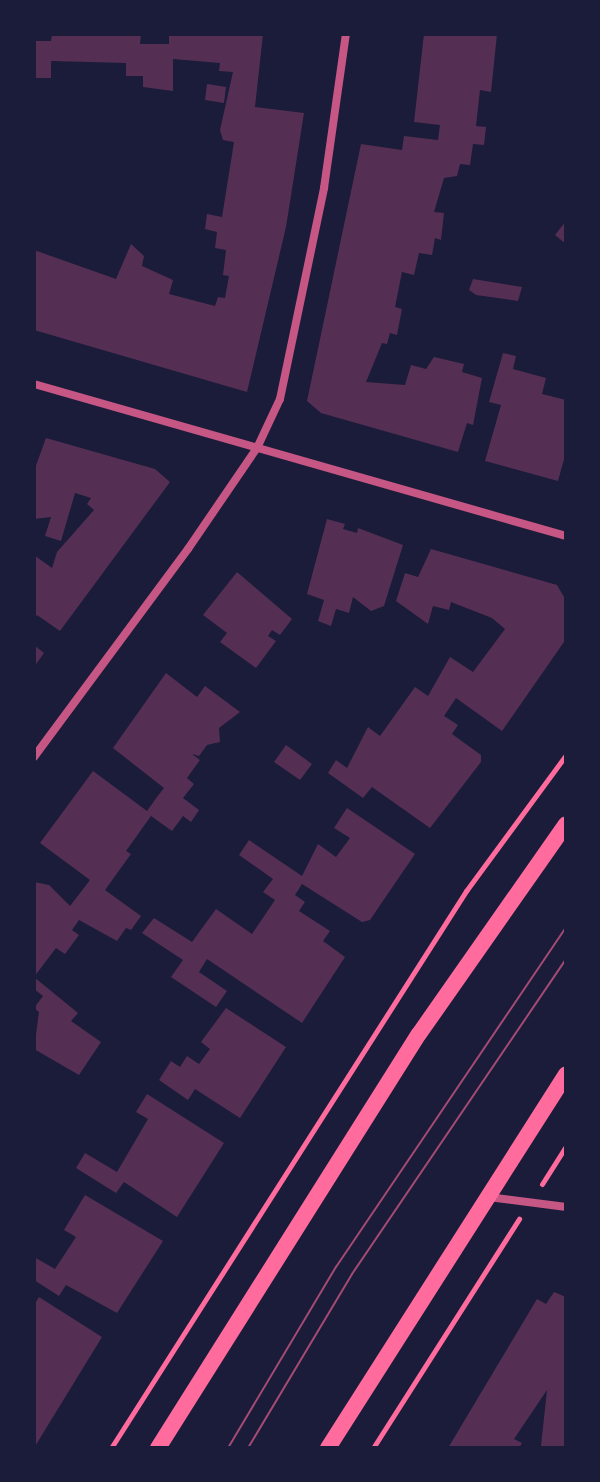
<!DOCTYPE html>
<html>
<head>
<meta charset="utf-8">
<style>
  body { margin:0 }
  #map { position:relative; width:600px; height:1482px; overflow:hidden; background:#1b1b3a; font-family:"Zilla Slab",serif }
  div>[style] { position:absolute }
  .building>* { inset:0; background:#542f53 }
  .path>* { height:5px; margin:-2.5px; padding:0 2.5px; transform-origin:2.5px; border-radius:2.5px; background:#ff6b9d }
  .minor>* { height:8px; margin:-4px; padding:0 4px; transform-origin:4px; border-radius:4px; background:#c65784 }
  .secondary>* { height:16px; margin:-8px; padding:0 8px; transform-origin:8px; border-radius:8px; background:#ff6b9d }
  .tram>* { height:2px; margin:-1px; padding:0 1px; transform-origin:1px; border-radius:1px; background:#a44b75 }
  span { translate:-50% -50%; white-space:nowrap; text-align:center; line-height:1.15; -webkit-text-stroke:6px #1b1b3a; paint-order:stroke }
  .frame { position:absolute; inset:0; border:36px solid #1b1b3a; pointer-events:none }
</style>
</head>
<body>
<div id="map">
  <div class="building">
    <i style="clip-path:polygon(52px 34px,141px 34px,140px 44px,169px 44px,169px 34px,263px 34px,255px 107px,304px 113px,286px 227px,247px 392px,34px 330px,34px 250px,116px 279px,131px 244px,144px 256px,142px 266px,173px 280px,169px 294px,215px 306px,218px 297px,225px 298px,229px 276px,223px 275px,226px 250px,215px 248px,217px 232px,205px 229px,207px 214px,222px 217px,234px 142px,223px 140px,220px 130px,233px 72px,219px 71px,220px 63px,173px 59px,173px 91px,143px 87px,143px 76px,126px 76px,126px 63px,51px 61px,51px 78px,34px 78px,34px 41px,51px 41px)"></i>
    <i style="clip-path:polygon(424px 34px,497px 34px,491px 92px,480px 90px,476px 126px,486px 127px,484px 145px,473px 144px,470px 165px,460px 164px,457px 176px,444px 178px,434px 212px,444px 213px,441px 240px,435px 238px,432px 255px,419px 253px,414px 275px,402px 272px,395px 307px,402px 309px,397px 335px,390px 333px,387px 344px,382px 343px,366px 382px,405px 385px,411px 365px,426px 369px,434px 357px,464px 364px,462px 372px,482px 378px,473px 425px,467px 423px,458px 452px,321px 413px,307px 401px,361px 144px,402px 150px,404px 136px,438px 140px,440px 125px,414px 122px)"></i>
    <i style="clip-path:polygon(207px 84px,226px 87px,224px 103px,205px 100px)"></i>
    <i style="clip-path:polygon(566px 221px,566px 244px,555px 235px)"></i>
    <i style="clip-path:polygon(473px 279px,522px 287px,518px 301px,476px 295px,469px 290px)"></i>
    <i style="clip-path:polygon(503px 353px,516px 356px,513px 369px,546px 378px,542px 394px,566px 400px,566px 452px,558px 481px,485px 461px,501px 405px,489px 402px)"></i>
    <i style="clip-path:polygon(46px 438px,155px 469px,170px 482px,60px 631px,37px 615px,34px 620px,34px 555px,52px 568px,57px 552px,94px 510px,87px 504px,91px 498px,75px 493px,61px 541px,45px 536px,51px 517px,34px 519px,34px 471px)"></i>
    <i style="clip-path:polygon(327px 519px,345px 524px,343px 529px,357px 533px,358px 528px,403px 545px,384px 606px,371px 611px,353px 597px,349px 613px,336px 609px,331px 626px,318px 621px,324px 600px,307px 594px)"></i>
    <i style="clip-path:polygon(431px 549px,557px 585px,564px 597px,566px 639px,502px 731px,456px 698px,444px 716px,458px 725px,452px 734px,481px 755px,481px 762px,430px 828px,372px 787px,363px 798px,328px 773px,336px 760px,347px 768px,368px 727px,380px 736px,415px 687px,428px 696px,450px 657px,473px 672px,505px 629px,492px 618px,451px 602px,449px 610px,433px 606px,428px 624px,396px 601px,405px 573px,418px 577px)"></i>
    <i style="clip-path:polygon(237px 572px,292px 619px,280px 635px,272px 630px,268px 636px,276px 641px,256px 668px,220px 642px,227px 633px,203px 615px)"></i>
    <i style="clip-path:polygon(34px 645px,44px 653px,34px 667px)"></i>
    <i style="clip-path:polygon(166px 673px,197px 697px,205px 686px,240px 712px,219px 728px,220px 742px,207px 745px,199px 756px,192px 754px,200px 760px,187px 778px,194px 784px,183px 798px,199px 810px,191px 822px,183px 816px,172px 831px,151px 816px,126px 851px,131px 854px,105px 890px,141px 916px,131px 930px,126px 928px,117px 941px,79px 920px,72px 930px,79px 935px,65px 954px,56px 948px,34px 977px,34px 882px,49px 885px,70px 906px,90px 880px,40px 843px,93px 771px,147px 811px,157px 797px,164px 788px,113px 748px)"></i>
    <i style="clip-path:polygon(286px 745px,312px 764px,300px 780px,274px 762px)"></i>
    <i style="clip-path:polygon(347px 808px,415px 854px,370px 920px,362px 922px,302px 884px,295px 895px,305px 902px,299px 911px,330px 931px,323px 941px,345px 957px,302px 1023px,207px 959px,199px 972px,227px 991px,216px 1007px,171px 977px,183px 960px,142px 933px,154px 918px,192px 942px,216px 909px,252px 934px,275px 900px,263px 892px,273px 879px,239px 855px,249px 840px,302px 876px,318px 844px,336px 857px,350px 838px,334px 828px)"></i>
    <i style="clip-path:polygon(34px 977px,78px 1013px,71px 1021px,101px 1042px,79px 1075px,34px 1049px,39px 1012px,34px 1008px,43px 996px,34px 989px)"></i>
    <i style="clip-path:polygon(226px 1008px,286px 1047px,240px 1118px,195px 1089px,188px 1100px,159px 1080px,171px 1061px,180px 1067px,187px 1056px,199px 1064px,210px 1049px,201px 1042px)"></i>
    <i style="clip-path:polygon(147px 1094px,224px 1143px,177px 1217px,124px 1182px,116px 1193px,76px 1168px,85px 1153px,117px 1172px,148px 1119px,136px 1112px)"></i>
    <i style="clip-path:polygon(85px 1195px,163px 1241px,117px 1313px,66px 1285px,59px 1296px,34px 1280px,34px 1257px,55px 1269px,76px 1237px,64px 1230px)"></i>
    <i style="clip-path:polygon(554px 1292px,566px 1297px,566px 1448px,541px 1446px,547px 1390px,514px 1439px,522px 1443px,519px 1448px,448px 1448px,537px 1299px,546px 1304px)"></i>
    <i style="clip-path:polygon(39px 1297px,102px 1337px,34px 1448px,34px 1305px)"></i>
  </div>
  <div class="path">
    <i style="left:542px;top:1184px;width:45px;rotate:-57.7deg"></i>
    <i style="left:111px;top:1448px;width:661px;rotate:-57.49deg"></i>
    <i style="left:466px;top:891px;width:169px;rotate:-53.7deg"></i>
    <i style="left:373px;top:1448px;width:272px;rotate:-57.5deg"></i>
  </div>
  <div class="minor">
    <i style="left:34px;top:384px;width:553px;rotate:15.95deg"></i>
    <i style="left:34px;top:757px;width:259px;rotate:-53.5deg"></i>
    <i style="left:188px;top:549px;width:122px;rotate:-55.7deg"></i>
    <i style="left:257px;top:448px;width:54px;rotate:-64.9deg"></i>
    <i style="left:280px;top:399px;width:216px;rotate:-78.2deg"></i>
    <i style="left:324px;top:188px;width:156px;rotate:-81.9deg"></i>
    <i style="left:488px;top:1197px;width:79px;rotate:7.3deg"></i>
  </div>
  <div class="secondary">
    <i style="left:158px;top:1448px;width:489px;rotate:-57.8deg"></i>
    <i style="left:419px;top:1034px;width:256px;rotate:-55deg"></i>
    <i style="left:328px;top:1448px;width:443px;rotate:-57.5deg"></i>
  </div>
  <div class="tram">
    <i style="left:228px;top:1448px;width:211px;rotate:-59.2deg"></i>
    <i style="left:336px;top:1267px;width:410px;rotate:-55.9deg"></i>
    <i style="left:248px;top:1448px;width:203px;rotate:-59.1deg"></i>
    <i style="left:352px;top:1274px;width:381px;rotate:-55.8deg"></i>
  </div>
  <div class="frame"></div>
</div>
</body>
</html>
